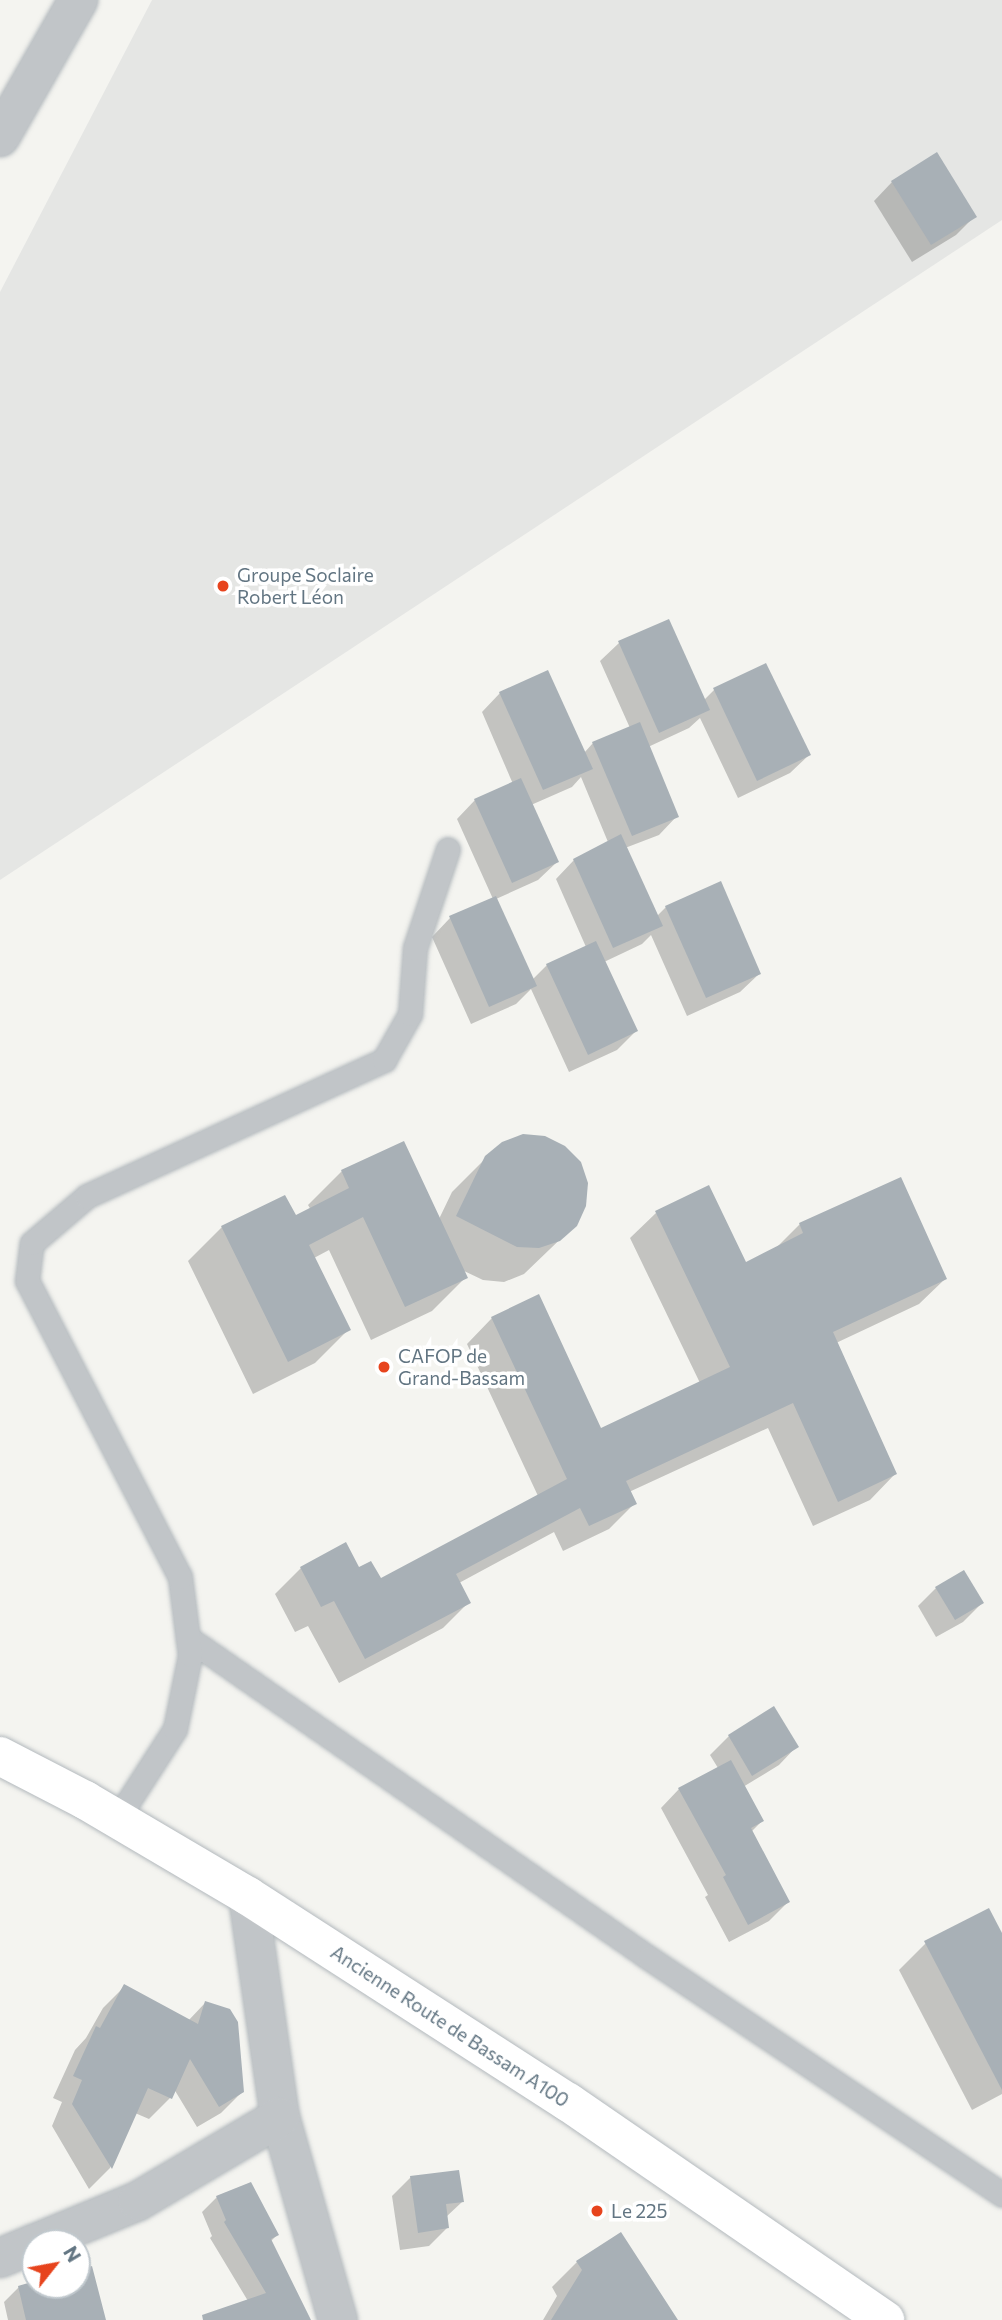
<!DOCTYPE html>
<html>
<head>
<meta charset="utf-8">
<style>
  body { margin:0 }
  #map { position:relative; width:1002px; height:2320px; overflow:hidden; background:#f4f4f0; font-family:Commissioner,sans-serif }
  div>[style] { position:absolute }
  .built>* { inset:0; background:#e5e6e4 }
  .shadow>* { inset:0; background:#0003 }
  .building>* { inset:0; background:#a8b0b6 }
  .roads { filter:drop-shadow(0 0 2px #b3b9bd) drop-shadow(0 0 2px #b3b9bd) }
  .lane>* { height:23px; margin:-11.5px; padding:0 11.5px; transform-origin:11.5px; border-radius:11.5px; background:#c1c5c8 }
  .street>* { height:38px; margin:-19px; padding:0 19px; transform-origin:19px; border-radius:19px; background:#c1c5c8 }
  .secondary>* { height:38px; margin:-19px; padding:0 19px; transform-origin:19px; border-radius:19px; background:#fff }
  .dots>* { width:19px; height:19px; translate:-50% -50%; box-sizing:border-box; border:4px solid #fff; border-radius:50% }
  span { translate:-50% -50%; white-space:nowrap; text-align:center; line-height:1.15; -webkit-text-stroke:7px #fff; paint-order:stroke }
  .poi-label { font-size:19px; color:#627582 }
  .left { translate:0 -50%; text-align:left }
  .street-label { font-size:19px; color:#627582 }
  .north { position:absolute; left:21px; top:2229px; width:70px; height:70px; box-sizing:border-box; background:#fff; border:2px solid #c0c8cd; border-radius:50%; rotate:59deg; font-size:19px; font-weight:700; line-height:28px; text-align:center; color:#627582 }
  .north::after { content:''; display:block; margin:auto; width:24px; height:32px; background:#e7441d; clip-path:polygon(50% 0,100% 100%,50% 72%,0 100%) }
</style>
</head>
<body>
<div id="map">
  <div class="built">
    <i style="clip-path:polygon(152px 0,1002px 0,1002px 220px,0 880px,0 292px)"></i>
  </div>
  <div class="shadow">
    <i style="clip-path:polygon(892px 182px,975px 216px,956px 235px,912px 262px,874px 201px)"></i>
    <i style="clip-path:polygon(evenodd,668px 621px,704px 700px,714px 690px,766px 665px,809px 755px,790px 773px,738px 798px,700px 718px,689px 728px,648px 747px,677px 816px,659px 835px,625px 848px,657px 916px,666px 907px,759px 974px,740px 992px,687px 1016px,651px 935px,642px 944px,604px 962px,636px 1031px,617px 1050px,569px 1072px,531px 989px,516px 1004px,471px 1024px,432px 937px,450px 918px,493px 899px,457px 819px,475px 800px,513px 784px,482px 712px,500px 693px,584px 753px,593px 743px,630px 728px,600px 661px,619px 643px,668px 621px,581px 777px,608px 842px,574px 860px,556px 879px,586px 947px,547px 965px,532px 980px,496px 899px,538px 880px,557px 862px,531px 805px,572px 787px,581px 777px)"></i>
    <i style="clip-path:polygon(486px 1158px,575px 1225px,524px 1274px,504px 1282px,483px 1280px,462px 1270px,466px 1277px,432px 1311px,371px 1340px,329px 1250px,314px 1258px,349px 1329px,315px 1363px,253px 1394px,188px 1261px,222px 1227px,295px 1217px,311px 1210px,308px 1205px,342px 1171px,439px 1219px,452px 1192px)"></i>
    <i style="clip-path:polygon(656px 1213px,745px 1264px,774px 1250px,800px 1224px,945px 1279px,919px 1304px,836px 1343px,895px 1474px,870px 1500px,813px 1526px,768px 1428px,629px 1492px,635px 1503px,609px 1529px,563px 1551px,554px 1532px,459px 1583px,469px 1602px,443px 1628px,339px 1683px,308px 1626px,295px 1632px,275px 1594px,301px 1568px,358px 1569px,380px 1580px,538px 1496px,467px 1344px,492px 1318px,601px 1430px,700px 1383px,630px 1238px)"></i>
    <i style="clip-path:polygon(936px 1588px,982px 1603px,963px 1622px,936px 1637px,918px 1606px)"></i>
    <i style="clip-path:polygon(774px 1708px,797px 1746px,779px 1765px,743px 1787px,762px 1821px,751px 1832px,788px 1902px,769px 1921px,729px 1942px,705px 1897px,708px 1895px,661px 1808px,679px 1789px,718px 1768px,710px 1755px,729px 1736px)"></i>
    <i style="clip-path:polygon(1002px 1937px,1002px 2094px,972px 2110px,899px 1970px,926px 1943px)"></i>
    <i style="clip-path:polygon(124px 1987px,188px 2021px,205px 2003px,242px 2092px,221px 2113px,197px 2127px,174px 2089px,170px 2098px,149px 2119px,135px 2113px,110px 2168px,89px 2189px,52px 2126px,62px 2102px,53px 2098px,75px 2050px,86px 2038px,103px 2008px)"></i>
    <i style="clip-path:polygon(411px 2177px,462px 2202px,446px 2217px,447px 2228px,429px 2246px,400px 2250px,392px 2196px)"></i>
    <i style="clip-path:polygon(217px 2197px,277px 2235px,271px 2241px,309px 2320px,224px 2320px,248px 2301px,210px 2238px,212px 2236px,202px 2212px)"></i>
    <i style="clip-path:polygon(577px 2262px,676px 2320px,543px 2320px,557px 2296px,552px 2287px)"></i>
    <i style="clip-path:polygon(77px 2272px,99px 2320px,8px 2320px,4px 2302px,19px 2287px,35px 2283px,77px 2285px)"></i>
  </div>
  <div class="building">
    <i style="clip-path:polygon(937px 152px,977px 217px,931px 245px,891px 181px)"></i>
    <i style="clip-path:polygon(669px 619px,710px 710px,659px 733px,618px 641px)"></i>
    <i style="clip-path:polygon(766px 663px,811px 755px,757px 781px,713px 688px)"></i>
    <i style="clip-path:polygon(548px 670px,593px 769px,543px 790px,499px 692px)"></i>
    <i style="clip-path:polygon(640px 722px,679px 817px,632px 836px,592px 742px)"></i>
    <i style="clip-path:polygon(521px 778px,559px 862px,512px 883px,474px 799px)"></i>
    <i style="clip-path:polygon(621px 834px,663px 926px,613px 948px,573px 859px)"></i>
    <i style="clip-path:polygon(721px 881px,761px 974px,706px 998px,665px 906px)"></i>
    <i style="clip-path:polygon(496px 896px,537px 986px,489px 1007px,449px 916px)"></i>
    <i style="clip-path:polygon(596px 941px,638px 1031px,588px 1055px,546px 964px)"></i>
    <i style="clip-path:polygon(523px 1134px,545px 1136px,565px 1146px,581px 1162px,588px 1183px,586px 1206px,577px 1226px,560px 1241px,539px 1248px,517px 1247px,456px 1216px,485px 1156px,502px 1142px)"></i>
    <i style="clip-path:polygon(404px 1141px,468px 1278px,405px 1307px,363px 1217px,309px 1245px,351px 1330px,288px 1362px,221px 1226px,285px 1195px,296px 1215px,349px 1188px,341px 1170px)"></i>
    <i style="clip-path:polygon(901px 1177px,947px 1279px,833px 1332px,897px 1474px,838px 1502px,793px 1403px,626px 1481px,637px 1504px,589px 1526px,580px 1508px,456px 1574px,471px 1603px,365px 1659px,334px 1601px,321px 1607px,300px 1567px,346px 1542px,359px 1567px,371px 1561px,381px 1578px,567px 1479px,491px 1317px,539px 1294px,601px 1428px,730px 1367px,655px 1211px,709px 1185px,746px 1262px,803px 1233px,799px 1223px)"></i>
    <i style="clip-path:polygon(964px 1570px,984px 1603px,955px 1620px,935px 1587px)"></i>
    <i style="clip-path:polygon(774px 1706px,799px 1747px,752px 1776px,728px 1735px)"></i>
    <i style="clip-path:polygon(731px 1760px,764px 1821px,751px 1828px,790px 1902px,748px 1925px,723px 1877px,726px 1875px,678px 1788px)"></i>
    <i style="clip-path:polygon(989px 1908px,1002px 1933px,1002px 2090px,924px 1941px)"></i>
    <i style="clip-path:polygon(124px 1984px,198px 2024px,205px 2001px,230px 2009px,238px 2022px,244px 2092px,219px 2107px,190px 2059px,172px 2099px,148px 2088px,112px 2169px,72px 2104px,82px 2080px,73px 2076px,96px 2026px,100px 2028px)"></i>
    <i style="clip-path:polygon(459px 2170px,464px 2202px,446px 2204px,449px 2228px,418px 2233px,410px 2176px)"></i>
    <i style="clip-path:polygon(251px 2182px,279px 2235px,271px 2239px,311px 2320px,203px 2320px,202px 2315px,266px 2293px,224px 2222px,226px 2220px,216px 2196px)"></i>
    <i style="clip-path:polygon(621px 2232px,678px 2320px,551px 2320px,582px 2270px,576px 2261px)"></i>
    <i style="clip-path:polygon(92px 2266px,106px 2320px,26px 2320px,18px 2286px,35px 2281px,35px 2285px,77px 2285px,77px 2270px)"></i>
  </div>
  <div class="roads">
    <div class="lane">
      <i style="left:188px;top:1638px;width:561px;rotate:34.77deg"></i>
      <i style="left:649px;top:1958px;width:425px;rotate:33.8deg"></i>
      <i style="left:117px;top:1819px;width:107px;rotate:-57.2deg"></i>
      <i style="left:175px;top:1729px;width:76px;rotate:-78.5deg"></i>
      <i style="left:190px;top:1655px;width:79px;rotate:-97.3deg"></i>
      <i style="left:180px;top:1577px;width:333px;rotate:-117.3deg"></i>
      <i style="left:27px;top:1281px;width:38px;rotate:-83deg"></i>
      <i style="left:32px;top:1243px;width:72px;rotate:-40.5deg"></i>
      <i style="left:87px;top:1196px;width:327px;rotate:-24.6deg"></i>
      <i style="left:384px;top:1060px;width:53px;rotate:-60.5deg"></i>
      <i style="left:410px;top:1014px;width:66px;rotate:-85.7deg"></i>
      <i style="left:415px;top:948px;width:104px;rotate:-71.6deg"></i>
    </div>
    <div class="street">
      <i style="left:0;top:137px;width:158px;rotate:-60.3deg"></i>
      <i style="left:248px;top:1896px;width:223px;rotate:81.8deg"></i>
      <i style="left:280px;top:2117px;width:211px;rotate:74.1deg"></i>
      <i style="left:36px;top:2243px;width:110px;rotate:-22.4deg"></i>
      <i style="left:138px;top:2201px;width:165px;rotate:-30.6deg"></i>
      <i style="left:0;top:2258px;width:38px;rotate:-23deg"></i>
    </div>
    <div class="secondary">
      <i style="left:0;top:1756px;width:96px;rotate:27.4deg"></i>
      <i style="left:85px;top:1800px;width:189px;rotate:30.5deg"></i>
      <i style="left:248px;top:1896px;width:381px;rotate:32.8deg"></i>
      <i style="left:568px;top:2102px;width:385px;rotate:34.5deg"></i>
    </div>
  </div>
  <div class="dots">
    <i style="left:223px;top:586px;background:#e7441d"></i>
    <i style="left:384px;top:1367px;background:#e7441d"></i>
    <i style="left:597px;top:2211px;background:#e7441d"></i>
  </div>
  <div class="poi-label">
    <span class="left" style="left:237px;top:586px">Groupe Soclaire<br>Robert Léon</span>
    <span class="left" style="left:398px;top:1367px">CAFOP de<br>Grand-Bassam</span>
    <span class="left" style="left:611px;top:2211px">Le 225</span>
  </div>
  <div class="street-label">
    <span style="left:450px;top:2026px;rotate:33deg">Ancienne Route de Bassam A100</span>
  </div>
  <div class="north">N</div>
</div>
</body>
</html>
